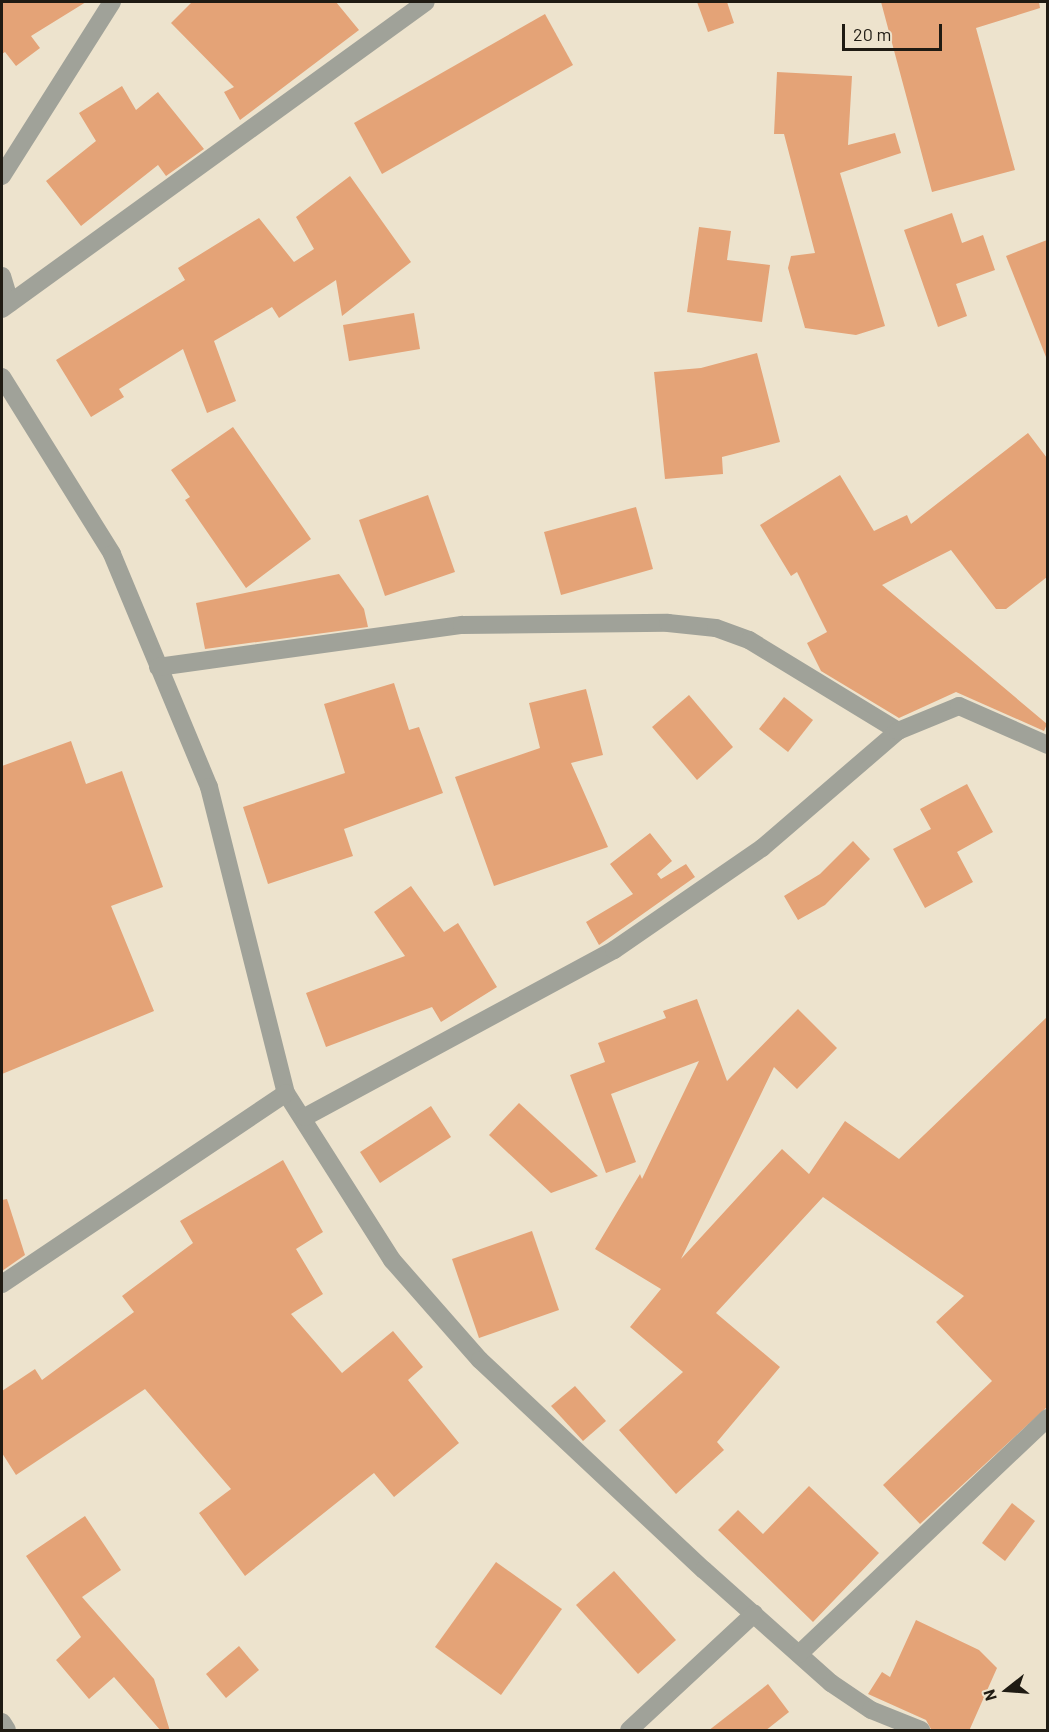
<!DOCTYPE html>
<html>
<head>
<meta charset="utf-8">
<style>
  body { margin:0 }
  #map { position:relative; width:1049px; height:1732px; overflow:hidden; background:#ede3cd; font-family:Barlow,sans-serif }
  div>[style] { position:absolute }
  .building>* { inset:0; background:#e4a377 }
  .street>* { height:18px; margin:-9px; padding:0 9px; transform-origin:9px; border-radius:9px; background:#a0a299 }
  span { translate:-50% -50%; white-space:nowrap; text-align:center; line-height:1.15; -webkit-text-stroke:4.5px #ede3cd; paint-order:stroke }
  .frame { position:absolute; inset:0; border:3px solid #1f1b13; pointer-events:none }
  .north { position:absolute; left:977px; top:1660px; width:60px; height:60px; -webkit-text-stroke:4px #ede3cd; paint-order:stroke; rotate:253deg; font-size:16px; font-weight:700; line-height:24px; text-align:center; color:#1f1b13 }
  .north::after { content:''; display:block; margin:auto; width:21px; height:27px; background:#1f1b13; clip-path:polygon(50% 0,100% 100%,50% 72%,0 100%) }
  .scale { position:absolute; left:842px; top:24px; width:100px; height:27px; box-sizing:border-box; border:3px solid #1f1b13; border-top:0; padding-left:8px; font-size:18px; line-height:21px; white-space:nowrap; color:#1f1b13; -webkit-text-stroke:4px #ede3cd; paint-order:stroke }
</style>
</head>
<body>
<div id="map">
  <div class="building">
    <i style="clip-path:polygon(2px 2px,86px 2px,31px 36px,40px 48px,16px 66px,5px 52px,2px 54px)"></i>
    <i style="clip-path:polygon(192px 2px,336px 2px,359px 30px,240px 120px,224px 92px,234px 87px,171px 23px)"></i>
    <i style="clip-path:polygon(697px 2px,727px 2px,734px 23px,708px 32px)"></i>
    <i style="clip-path:polygon(881px 2px,1039px 2px,1040px 8px,976px 28px,1015px 170px,932px 192px)"></i>
    <i style="clip-path:polygon(545px 14px,573px 65px,382px 174px,354px 123px)"></i>
    <i style="clip-path:polygon(777px 72px,852px 76px,848px 145px,895px 133px,901px 153px,840px 173px,885px 326px,856px 335px,805px 328px,788px 268px,791px 256px,815px 253px,784px 134px,774px 134px)"></i>
    <i style="clip-path:polygon(122px 86px,136px 110px,158px 92px,204px 149px,166px 176px,158px 165px,81px 226px,46px 181px,96px 141px,79px 113px)"></i>
    <i style="clip-path:polygon(350px 176px,411px 262px,342px 316px,336px 280px,279px 318px,272px 307px,214px 341px,236px 401px,207px 413px,183px 349px,119px 389px,124px 397px,91px 417px,56px 360px,185px 280px,178px 268px,259px 218px,294px 262px,314px 249px,296px 217px)"></i>
    <i style="clip-path:polygon(952px 213px,962px 243px,983px 235px,995px 270px,956px 284px,967px 316px,938px 327px,904px 230px)"></i>
    <i style="clip-path:polygon(699px 227px,731px 231px,727px 260px,770px 265px,762px 322px,687px 312px)"></i>
    <i style="clip-path:polygon(1047px 240px,1047px 356px,1046px 357px,1006px 256px)"></i>
    <i style="clip-path:polygon(414px 313px,420px 349px,349px 361px,343px 325px)"></i>
    <i style="clip-path:polygon(757px 353px,780px 442px,722px 457px,723px 474px,665px 479px,654px 372px,701px 368px)"></i>
    <i style="clip-path:polygon(233px 427px,311px 539px,246px 588px,185px 500px,190px 497px,171px 470px)"></i>
    <i style="clip-path:polygon(1028px 433px,1047px 458px,1047px 577px,1006px 609px,996px 609px,951px 550px,882px 585px,1047px 724px,1044px 731px,956px 692px,899px 718px,821px 671px,807px 643px,827px 632px,797px 572px,791px 576px,760px 525px,840px 475px,874px 531px,907px 515px,911px 524px)"></i>
    <i style="clip-path:polygon(428px 495px,455px 572px,385px 596px,359px 520px)"></i>
    <i style="clip-path:polygon(636px 507px,653px 569px,561px 595px,544px 532px)"></i>
    <i style="clip-path:polygon(339px 574px,364px 609px,368px 627px,205px 649px,196px 603px)"></i>
    <i style="clip-path:polygon(394px 683px,409px 730px,419px 727px,443px 793px,344px 829px,353px 856px,268px 884px,243px 807px,345px 773px,324px 704px)"></i>
    <i style="clip-path:polygon(586px 689px,603px 755px,571px 763px,608px 847px,494px 886px,455px 777px,540px 748px,529px 703px)"></i>
    <i style="clip-path:polygon(689px 695px,733px 747px,697px 780px,652px 727px)"></i>
    <i style="clip-path:polygon(784px 697px,813px 720px,788px 752px,759px 729px)"></i>
    <i style="clip-path:polygon(71px 741px,86px 784px,122px 771px,163px 887px,111px 906px,154px 1011px,2px 1074px,2px 766px)"></i>
    <i style="clip-path:polygon(967px 784px,993px 832px,957px 852px,973px 882px,925px 908px,893px 849px,931px 829px,920px 809px)"></i>
    <i style="clip-path:polygon(650px 833px,672px 861px,657px 874px,661px 879px,686px 864px,695px 877px,599px 945px,586px 922px,633px 894px,610px 864px)"></i>
    <i style="clip-path:polygon(853px 841px,870px 859px,825px 905px,798px 920px,784px 896px,820px 874px)"></i>
    <i style="clip-path:polygon(411px 886px,444px 932px,458px 923px,497px 987px,441px 1022px,432px 1007px,326px 1047px,306px 993px,405px 956px,374px 912px)"></i>
    <i style="clip-path:polygon(697px 999px,727px 1081px,798px 1009px,837px 1048px,797px 1089px,774px 1067px,681px 1259px,782px 1149px,809px 1174px,845px 1121px,899px 1159px,1047px 1017px,1047px 1407px,920px 1524px,883px 1485px,992px 1381px,936px 1322px,964px 1296px,823px 1197px,716px 1313px,780px 1367px,717px 1442px,724px 1450px,676px 1494px,619px 1430px,683px 1372px,630px 1327px,661px 1289px,595px 1249px,640px 1174px,642px 1179px,699px 1061px,611px 1094px,636px 1162px,606px 1173px,570px 1075px,605px 1062px,598px 1043px,666px 1018px,663px 1011px)"></i>
    <i style="clip-path:polygon(519px 1103px,598px 1176px,551px 1193px,489px 1135px)"></i>
    <i style="clip-path:polygon(431px 1106px,451px 1137px,380px 1183px,360px 1152px)"></i>
    <i style="clip-path:polygon(283px 1160px,323px 1232px,296px 1249px,323px 1294px,291px 1314px,342px 1373px,393px 1331px,423px 1367px,408px 1380px,459px 1443px,394px 1497px,374px 1473px,245px 1576px,199px 1513px,231px 1489px,145px 1389px,16px 1475px,2px 1453px,2px 1391px,35px 1369px,42px 1380px,134px 1312px,122px 1296px,193px 1243px,180px 1221px)"></i>
    <i style="clip-path:polygon(7px 1199px,25px 1255px,2px 1271px,2px 1200px)"></i>
    <i style="clip-path:polygon(532px 1231px,559px 1310px,479px 1338px,452px 1259px)"></i>
    <i style="clip-path:polygon(575px 1386px,606px 1421px,583px 1441px,551px 1406px)"></i>
    <i style="clip-path:polygon(809px 1486px,879px 1553px,813px 1622px,718px 1530px,738px 1510px,763px 1534px)"></i>
    <i style="clip-path:polygon(1012px 1503px,1035px 1521px,1005px 1561px,982px 1543px)"></i>
    <i style="clip-path:polygon(85px 1516px,121px 1570px,82px 1597px,154px 1679px,170px 1731px,161px 1731px,114px 1677px,89px 1699px,56px 1660px,81px 1637px,26px 1556px)"></i>
    <i style="clip-path:polygon(496px 1562px,562px 1609px,501px 1695px,435px 1647px)"></i>
    <i style="clip-path:polygon(614px 1571px,676px 1640px,638px 1674px,576px 1605px)"></i>
    <i style="clip-path:polygon(916px 1620px,979px 1650px,997px 1668px,969px 1731px,932px 1731px,926px 1720px,868px 1694px,882px 1672px,890px 1677px)"></i>
    <i style="clip-path:polygon(239px 1646px,259px 1670px,226px 1698px,206px 1674px)"></i>
    <i style="clip-path:polygon(768px 1684px,789px 1712px,765px 1731px,708px 1731px)"></i>
  </div>
  <div class="street">
    <i style="left:2px;top:176px;width:206px;rotate:-57.7deg"></i>
    <i style="left:2px;top:276px;width:28px;rotate:73deg"></i>
    <i style="left:2px;top:309px;width:523px;rotate:-35.91deg"></i>
    <i style="left:2px;top:377px;width:208px;rotate:58.1deg"></i>
    <i style="left:112px;top:554px;width:252px;rotate:67.4deg"></i>
    <i style="left:209px;top:787px;width:316px;rotate:75.9deg"></i>
    <i style="left:286px;top:1093px;width:198px;rotate:57.6deg"></i>
    <i style="left:392px;top:1260px;width:133px;rotate:48.7deg"></i>
    <i style="left:480px;top:1360px;width:307px;rotate:43.2deg"></i>
    <i style="left:704px;top:1570px;width:170px;rotate:41.7deg"></i>
    <i style="left:831px;top:1683px;width:48px;rotate:34deg"></i>
    <i style="left:871px;top:1710px;width:54px;rotate:21.8deg"></i>
    <i style="left:158px;top:667px;width:307px;rotate:-7.9deg"></i>
    <i style="left:462px;top:625px;width:206px;rotate:-0.6deg"></i>
    <i style="left:668px;top:623px;width:48px;rotate:5.9deg"></i>
    <i style="left:716px;top:628px;width:35px;rotate:20deg"></i>
    <i style="left:749px;top:640px;width:175px;rotate:31.4deg"></i>
    <i style="left:305px;top:1117px;width:351px;rotate:-28.4deg"></i>
    <i style="left:614px;top:950px;width:180px;rotate:-34.6deg"></i>
    <i style="left:762px;top:848px;width:179px;rotate:-40.7deg"></i>
    <i style="left:898px;top:731px;width:66px;rotate:-22.3deg"></i>
    <i style="left:959px;top:706px;width:97px;rotate:23.7deg"></i>
    <i style="left:2px;top:1284px;width:342px;rotate:-33.9deg"></i>
    <i style="left:799px;top:1654px;width:343px;rotate:-43.5deg"></i>
    <i style="left:2px;top:1722px;width:9px;rotate:58deg"></i>
    <i style="left:629px;top:1730px;width:171px;rotate:-42.9deg"></i>
  </div>
  <div class="frame"></div>
  <div class="north">N</div>
  <div class="scale">20 m</div>
</div>
</body>
</html>
